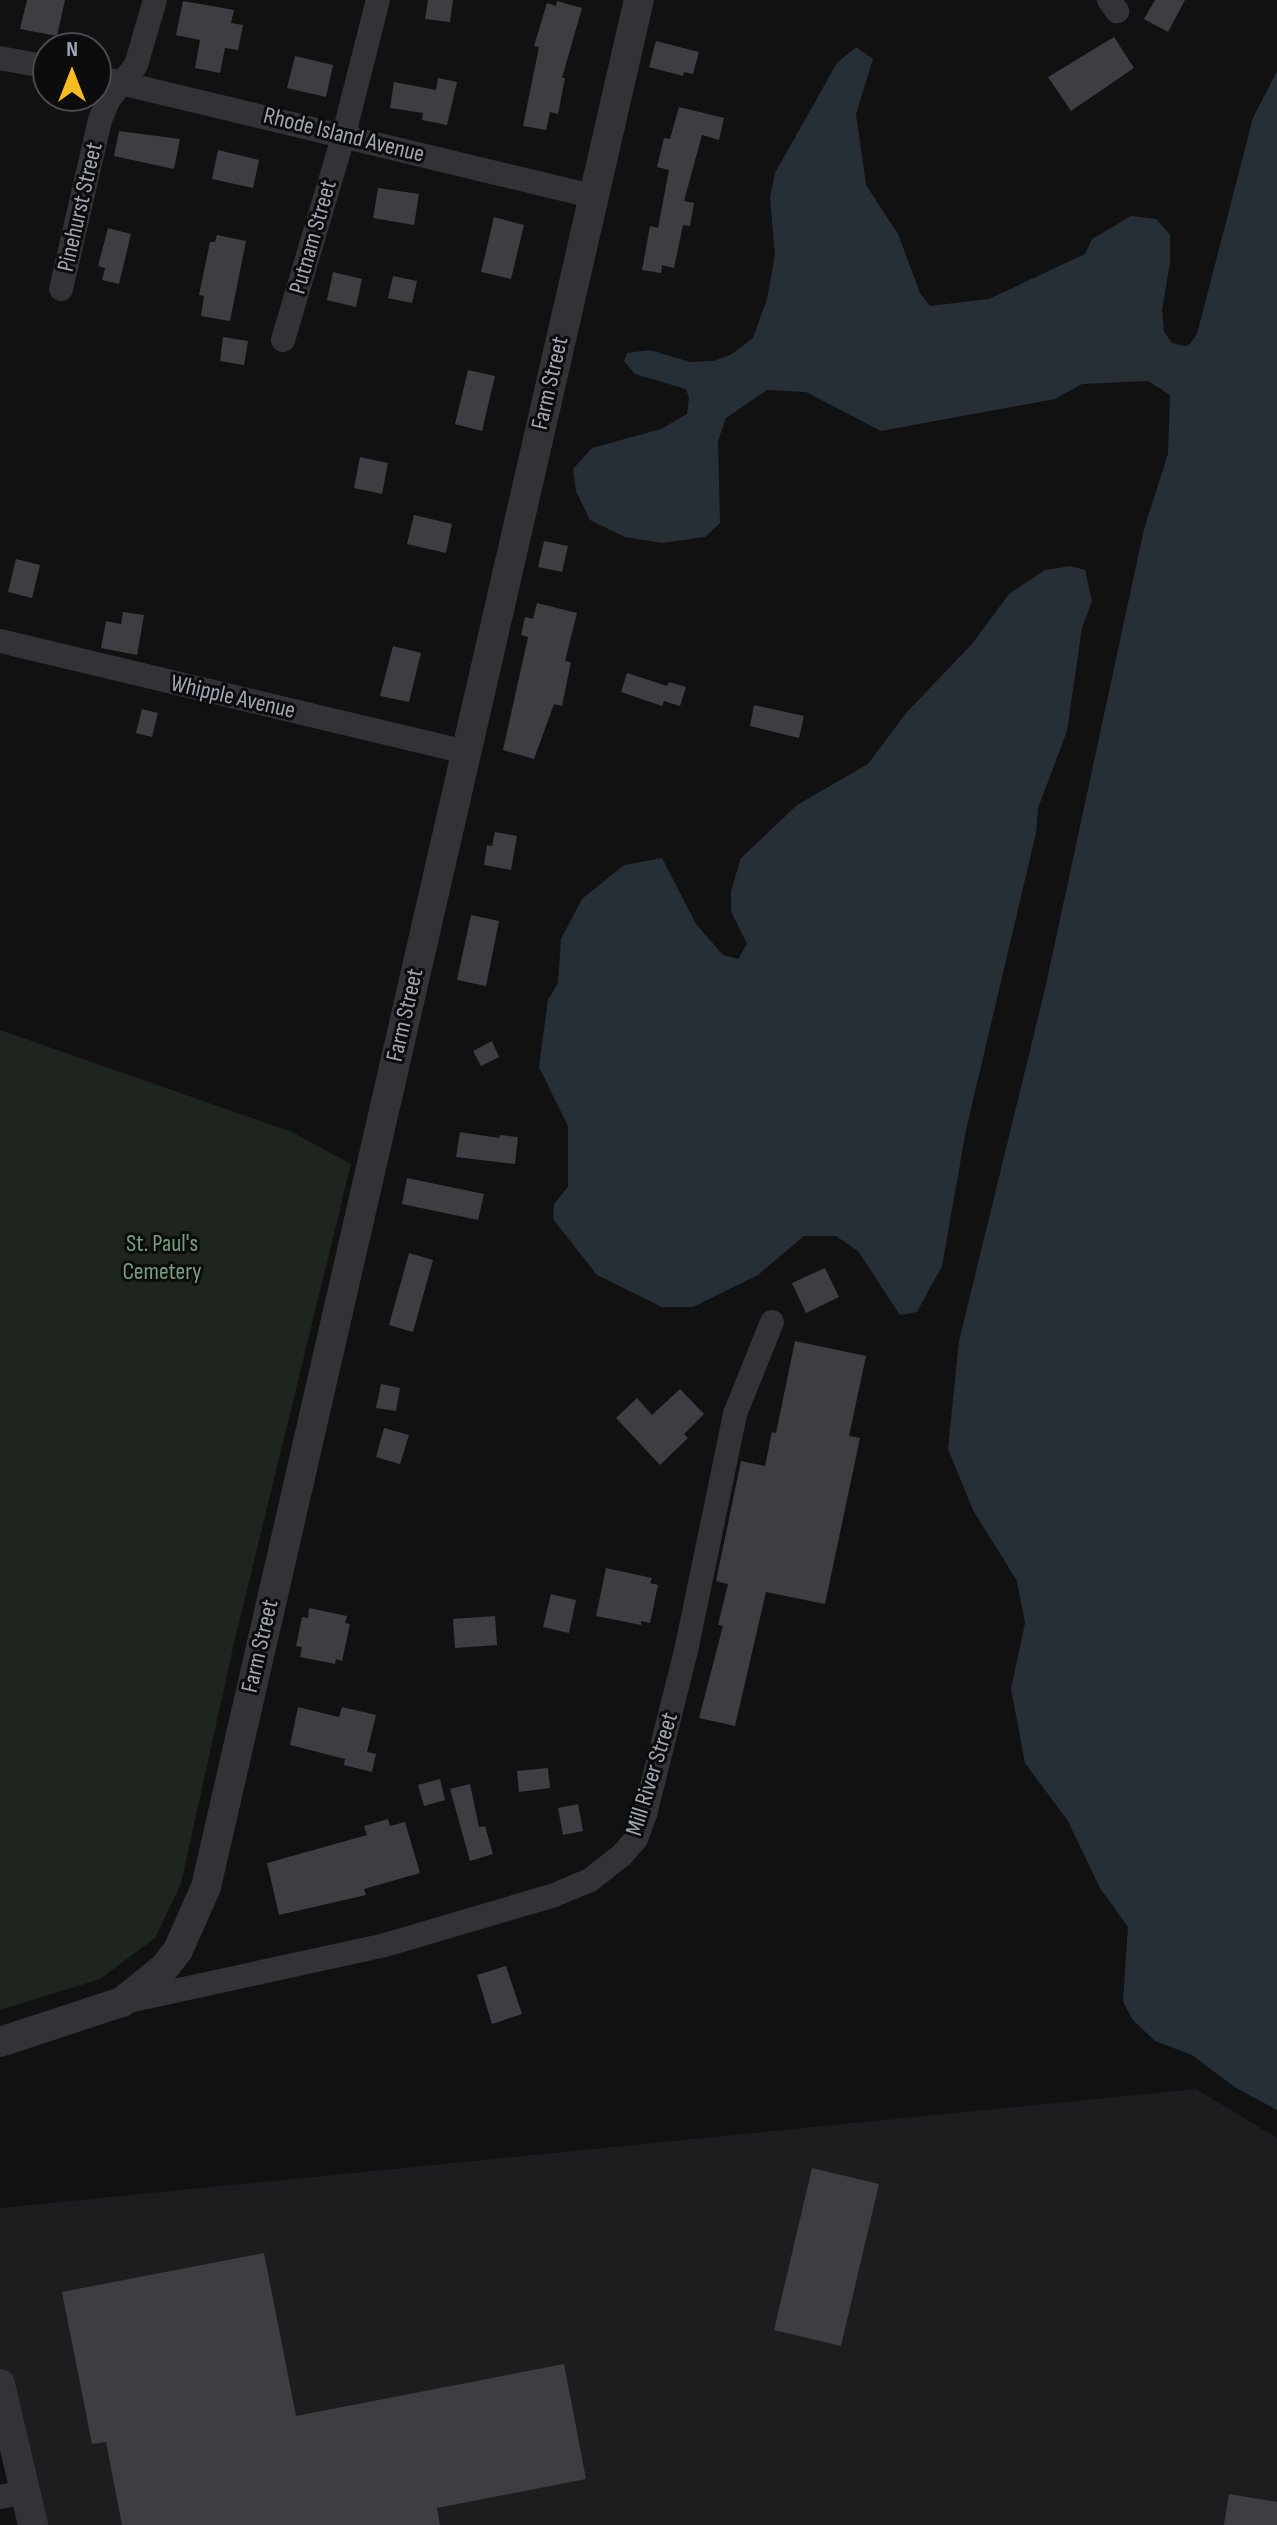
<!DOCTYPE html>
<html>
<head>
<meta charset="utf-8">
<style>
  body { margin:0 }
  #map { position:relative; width:1277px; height:2525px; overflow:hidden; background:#111112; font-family:"Sofia Sans Condensed",sans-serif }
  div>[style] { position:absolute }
  .built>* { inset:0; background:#1d1d1f }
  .green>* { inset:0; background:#1d251e }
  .water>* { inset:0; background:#272f36 }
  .building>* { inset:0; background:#3d3e42 }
  .minor>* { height:24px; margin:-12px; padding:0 12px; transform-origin:12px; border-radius:12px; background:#323237 }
  .tertiary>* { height:30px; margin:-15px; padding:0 15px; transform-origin:15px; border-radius:15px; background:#323237 }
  span { translate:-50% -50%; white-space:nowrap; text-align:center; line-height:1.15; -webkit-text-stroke:6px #0c0c0d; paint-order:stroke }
  .street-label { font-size:24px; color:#a1a6b4 }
  .park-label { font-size:24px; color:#77a07c }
  .north { position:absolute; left:32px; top:32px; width:80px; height:80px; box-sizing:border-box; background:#0c0c0d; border:2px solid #484a50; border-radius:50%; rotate:0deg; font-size:22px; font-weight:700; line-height:32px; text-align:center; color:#a1a6b4 }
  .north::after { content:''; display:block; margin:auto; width:28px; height:36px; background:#f8bc23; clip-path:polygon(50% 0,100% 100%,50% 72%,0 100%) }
</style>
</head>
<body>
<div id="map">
  <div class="built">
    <i style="clip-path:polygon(1196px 2089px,1277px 2138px,1277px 2525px,29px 2525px,0 2380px,0 2208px)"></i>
  </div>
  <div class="green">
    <i style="clip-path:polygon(0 1030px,292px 1132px,351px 1164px,234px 1643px,181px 1884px,155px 1938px,100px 1979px,0 2010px)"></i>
  </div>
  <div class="water">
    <i style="clip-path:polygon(856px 47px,873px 59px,856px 114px,866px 185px,898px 234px,920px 293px,930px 306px,989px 299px,1085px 254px,1092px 239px,1131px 216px,1156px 219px,1170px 235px,1170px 263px,1162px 310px,1164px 332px,1172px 343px,1184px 346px,1189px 345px,1197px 334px,1253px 118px,1277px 71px,1277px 2110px,1236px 2088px,1192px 2055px,1155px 2041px,1132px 2019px,1123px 2001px,1128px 1927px,1100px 1888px,1068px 1821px,1025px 1763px,1011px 1689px,1025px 1623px,1017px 1581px,973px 1510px,948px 1449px,959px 1341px,1045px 989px,1144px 529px,1168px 454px,1170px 395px,1148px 381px,1082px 384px,1055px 399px,881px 431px,806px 392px,767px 390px,726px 418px,718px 441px,720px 523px,705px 537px,662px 543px,625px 537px,590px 520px,576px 491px,573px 469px,592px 448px,661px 429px,687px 414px,689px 398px,686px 389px,635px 374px,624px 361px,627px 353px,650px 350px,690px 362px,714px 361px,732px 354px,753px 338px,767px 299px,775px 255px,770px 197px,775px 173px,837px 63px)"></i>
    <i style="clip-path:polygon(1070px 566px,1085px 570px,1092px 601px,1082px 628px,1067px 731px,1038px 808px,1036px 833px,966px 1130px,942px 1266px,917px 1312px,900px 1315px,858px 1251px,836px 1236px,804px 1236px,758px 1275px,693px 1307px,662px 1307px,597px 1275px,553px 1219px,554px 1204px,568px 1187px,568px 1126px,539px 1067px,548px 1000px,558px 983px,561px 939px,582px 899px,624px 865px,662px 858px,696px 924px,723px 955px,738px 959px,747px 944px,731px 911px,731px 891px,741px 858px,797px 805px,868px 764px,907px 712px,972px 644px,1009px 594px,1045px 570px)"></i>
  </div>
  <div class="building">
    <i style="clip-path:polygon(27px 0,65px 0,57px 36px,20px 29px)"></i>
    <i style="clip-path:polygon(428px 0,453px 0,450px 22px,425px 19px)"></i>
    <i style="clip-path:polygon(1155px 0,1185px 0,1168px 32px,1144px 19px)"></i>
    <i style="clip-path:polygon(183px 1px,234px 10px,231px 23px,243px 25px,238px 50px,225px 48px,220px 73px,195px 68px,200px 40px,176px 35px)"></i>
    <i style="clip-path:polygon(557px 1px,582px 8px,562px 78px,565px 78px,558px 114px,550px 112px,546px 130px,523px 126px,539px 47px,534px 46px,547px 3px,556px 6px)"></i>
    <i style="clip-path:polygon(1114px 37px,1134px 68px,1071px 111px,1048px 77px)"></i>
    <i style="clip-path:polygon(656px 41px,699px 52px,693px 74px,684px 72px,683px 76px,649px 67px)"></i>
    <i style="clip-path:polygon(295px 56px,333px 65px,326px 97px,287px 88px)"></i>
    <i style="clip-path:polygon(438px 78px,457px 82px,447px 125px,422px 120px,423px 113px,390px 108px,394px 82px,436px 90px)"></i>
    <i style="clip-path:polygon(679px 107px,724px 118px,719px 140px,702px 135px,684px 201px,694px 203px,690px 226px,683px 225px,674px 268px,662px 265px,661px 273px,642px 270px,650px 226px,658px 228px,669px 170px,657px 167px,664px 138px,670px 139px)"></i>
    <i style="clip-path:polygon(119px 131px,180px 139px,174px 169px,114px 156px)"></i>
    <i style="clip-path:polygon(218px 150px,259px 160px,253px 188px,212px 179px)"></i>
    <i style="clip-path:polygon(378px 188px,419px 194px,414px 225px,373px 218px)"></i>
    <i style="clip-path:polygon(494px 217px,524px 225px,511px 279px,481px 272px)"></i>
    <i style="clip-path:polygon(108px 228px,131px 234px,119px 284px,102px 280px,105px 268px,98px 266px)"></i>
    <i style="clip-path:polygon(217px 235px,246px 241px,230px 321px,201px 316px,204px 296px,199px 295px,210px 242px,215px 242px)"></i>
    <i style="clip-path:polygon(333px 272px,362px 279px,356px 307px,327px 300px)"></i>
    <i style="clip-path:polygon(393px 276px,417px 281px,412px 303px,388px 298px)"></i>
    <i style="clip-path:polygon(223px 337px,248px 341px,244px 365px,220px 361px)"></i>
    <i style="clip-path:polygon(468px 370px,495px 376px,482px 431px,455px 424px)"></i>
    <i style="clip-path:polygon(360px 457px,388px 463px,382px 494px,354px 488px)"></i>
    <i style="clip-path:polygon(414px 515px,452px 524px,446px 553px,407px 544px)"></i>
    <i style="clip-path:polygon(544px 541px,568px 546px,562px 572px,538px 567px)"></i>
    <i style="clip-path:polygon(16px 559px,40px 565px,32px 598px,8px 592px)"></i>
    <i style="clip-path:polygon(537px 603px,577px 613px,565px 661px,571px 662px,562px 706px,554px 704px,534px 759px,503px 750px,528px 637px,521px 635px,525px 617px,533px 619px)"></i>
    <i style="clip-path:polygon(123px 612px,144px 615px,137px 655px,101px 648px,106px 621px,121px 624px)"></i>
    <i style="clip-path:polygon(393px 646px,421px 653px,409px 702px,380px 696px)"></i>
    <i style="clip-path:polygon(627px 673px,667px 686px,669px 682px,686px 687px,680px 706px,664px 701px,662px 706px,621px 692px)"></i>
    <i style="clip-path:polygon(754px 705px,804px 716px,799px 738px,750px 726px)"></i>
    <i style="clip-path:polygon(142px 709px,158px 713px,152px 737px,136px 733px)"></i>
    <i style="clip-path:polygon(495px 832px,517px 836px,511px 870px,484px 865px,487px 845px,492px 846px)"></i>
    <i style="clip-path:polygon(471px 915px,499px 921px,486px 986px,457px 980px)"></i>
    <i style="clip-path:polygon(492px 1041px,499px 1057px,481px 1066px,473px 1051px)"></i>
    <i style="clip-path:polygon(460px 1132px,499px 1138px,500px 1135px,518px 1137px,515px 1164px,456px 1157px)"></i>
    <i style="clip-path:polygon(407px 1178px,484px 1194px,478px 1220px,402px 1204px)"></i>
    <i style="clip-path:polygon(409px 1253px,433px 1260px,413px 1332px,389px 1325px)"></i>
    <i style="clip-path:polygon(825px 1268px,839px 1297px,806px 1313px,792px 1283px)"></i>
    <i style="clip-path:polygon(795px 1341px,866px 1356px,849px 1436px,860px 1438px,825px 1604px,766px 1592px,735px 1726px,699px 1718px,723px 1626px,718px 1625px,728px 1584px,716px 1581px,741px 1461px,765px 1466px,772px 1432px,776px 1433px)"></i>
    <i style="clip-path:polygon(381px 1384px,400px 1388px,396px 1411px,376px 1408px)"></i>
    <i style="clip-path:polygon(680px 1389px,704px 1414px,684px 1434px,688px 1438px,660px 1465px,616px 1418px,637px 1398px,652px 1415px)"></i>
    <i style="clip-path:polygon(384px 1428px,409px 1435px,400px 1464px,376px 1457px)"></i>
    <i style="clip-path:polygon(606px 1568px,652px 1578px,650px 1583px,658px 1585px,650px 1623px,641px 1621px,641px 1625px,596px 1616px)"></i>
    <i style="clip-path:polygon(551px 1594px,576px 1600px,569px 1633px,543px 1627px)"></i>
    <i style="clip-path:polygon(309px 1608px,347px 1616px,345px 1623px,350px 1624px,342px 1661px,336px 1659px,335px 1664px,300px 1657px,302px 1647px,296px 1646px,302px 1617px,308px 1618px)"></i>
    <i style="clip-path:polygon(495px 1616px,497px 1645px,455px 1648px,453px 1619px)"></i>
    <i style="clip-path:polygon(298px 1707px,339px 1717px,342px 1707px,376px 1715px,367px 1752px,376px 1754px,372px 1772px,344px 1765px,345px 1759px,290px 1745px)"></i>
    <i style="clip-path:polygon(548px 1768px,550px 1788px,519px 1792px,517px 1771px)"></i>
    <i style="clip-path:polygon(440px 1779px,445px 1800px,424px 1806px,418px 1785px)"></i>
    <i style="clip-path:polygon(470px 1784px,479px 1827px,485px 1826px,493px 1854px,470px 1861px,450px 1789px)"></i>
    <i style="clip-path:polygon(578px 1804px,583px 1831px,563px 1835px,558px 1808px)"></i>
    <i style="clip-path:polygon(388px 1819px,390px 1826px,405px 1822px,420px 1873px,364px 1889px,366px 1895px,279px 1915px,267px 1863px,367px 1835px,364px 1826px)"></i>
    <i style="clip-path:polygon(506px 1966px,522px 2014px,492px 2024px,477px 1975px)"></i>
    <i style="clip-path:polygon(812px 2168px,879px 2184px,841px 2346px,774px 2330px)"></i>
    <i style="clip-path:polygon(264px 2253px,296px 2416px,564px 2364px,586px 2479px,437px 2508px,440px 2525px,122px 2525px,106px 2442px,92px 2444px,62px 2292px)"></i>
    <i style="clip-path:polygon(1229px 2494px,1277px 2502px,1277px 2525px,1224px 2525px)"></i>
  </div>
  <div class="minor">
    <i style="left:1109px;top:0;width:14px;rotate:54deg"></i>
    <i style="left:0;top:58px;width:49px;rotate:10.6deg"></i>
    <i style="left:96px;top:77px;width:510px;rotate:13.49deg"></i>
    <i style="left:61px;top:289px;width:173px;rotate:-77deg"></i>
    <i style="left:100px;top:120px;width:23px;rotate:-67deg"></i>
    <i style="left:109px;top:99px;width:43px;rotate:-51.5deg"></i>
    <i style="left:136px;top:65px;width:68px;rotate:-73.7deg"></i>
    <i style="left:283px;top:340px;width:215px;rotate:-73.5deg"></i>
    <i style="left:344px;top:134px;width:138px;rotate:-75.8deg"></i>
    <i style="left:0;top:641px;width:479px;rotate:13.4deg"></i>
    <i style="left:124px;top:2002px;width:267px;rotate:-12.3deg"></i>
    <i style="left:385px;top:1945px;width:174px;rotate:-16.4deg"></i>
    <i style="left:552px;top:1896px;width:41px;rotate:-22.8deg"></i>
    <i style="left:590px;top:1880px;width:39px;rotate:-38deg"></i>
    <i style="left:621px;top:1856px;width:23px;rotate:-49deg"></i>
    <i style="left:636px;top:1839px;width:27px;rotate:-70deg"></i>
    <i style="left:645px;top:1814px;width:168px;rotate:-75.9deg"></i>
    <i style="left:686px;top:1651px;width:242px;rotate:-78.3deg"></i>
    <i style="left:735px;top:1414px;width:99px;rotate:-68.1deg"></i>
    <i style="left:0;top:2497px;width:26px;rotate:-11deg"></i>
  </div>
  <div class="tertiary">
    <i style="left:0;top:2042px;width:128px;rotate:-18.2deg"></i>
    <i style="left:122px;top:2002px;width:54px;rotate:-39deg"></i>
    <i style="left:164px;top:1968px;width:23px;rotate:-52deg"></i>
    <i style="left:178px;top:1950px;width:69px;rotate:-66deg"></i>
    <i style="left:206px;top:1887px;width:1936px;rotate:-77.08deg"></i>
    <i style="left:0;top:2384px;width:145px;rotate:76.8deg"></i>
  </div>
  <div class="street-label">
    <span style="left:344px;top:135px;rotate:14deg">Rhode Island Avenue</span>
    <span style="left:80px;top:207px;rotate:-77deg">Pinehurst Street</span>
    <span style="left:313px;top:237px;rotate:-74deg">Putnam Street</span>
    <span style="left:550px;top:383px;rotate:-77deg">Farm Street</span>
    <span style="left:233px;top:697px;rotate:13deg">Whipple Avenue</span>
    <span style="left:405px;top:1015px;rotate:-77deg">Farm Street</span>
    <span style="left:260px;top:1646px;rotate:-77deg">Farm Street</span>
    <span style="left:652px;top:1774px;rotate:-73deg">Mill River Street</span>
  </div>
  <div class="park-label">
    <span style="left:162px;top:1258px">St. Paul's<br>Cemetery</span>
  </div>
  <div class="north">N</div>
</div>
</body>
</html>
